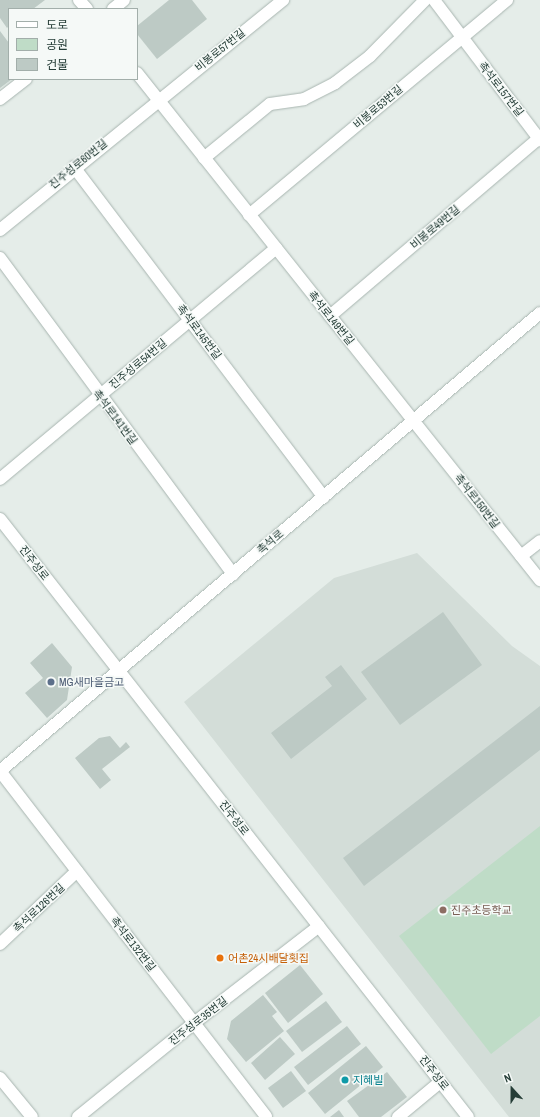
<!DOCTYPE html>
<html>
<head>
<meta charset="utf-8">
<style>
  body { margin:0 }
  #map { position:relative; width:540px; height:1117px; overflow:hidden; background:#e5ede9; font-family:"Archivo Narrow","Noto Sans KR",sans-serif }
  div>[style] { position:absolute }
  .built>* { inset:0; background:#d3ddd8 }
  .green>* { inset:0; background:#bfdcc7 }
  .building>* { inset:0; background:#bdcac5 }
  .roads { filter:drop-shadow(0 0 1px #a8b5b0) drop-shadow(0 0 1px #a8b5b0) }
  .minor>* { height:12px; margin:-6px; padding:0 6px; transform-origin:6px; border-radius:6px; background:#fff }
  .dots>* { width:11px; height:11px; translate:-50% -50%; box-sizing:border-box; border:2px solid #f5f9f7; border-radius:50% }
  span { translate:-50% -50%; white-space:nowrap; text-align:center; line-height:1.15; -webkit-text-stroke:3px #f5f9f7; paint-order:stroke }
  .street-label { font-size:11px; color:#253d37 }
  .service-label { font-size:11px; color:#4e5e75 }
  .left { translate:0 -50%; text-align:left }
  .education-label { font-size:11px; color:#785e54 }
  .food-label { font-size:11px; color:#c56008 }
  .culture-label { font-size:11px; color:#0d838f }
  .legend { position:absolute; left:8px; top:8px; width:130px; height:72px; box-sizing:border-box; background:#f5f9f7; border:1px solid #a2aeaa; margin:0; padding:5px 7px; list-style:none; font-size:12px; color:#253d37 }
  .legend li { display:flex; align-items:center; gap:8px; height:20px }
  .legend b { width:20px; border:1px solid #a2aeaa }
  .north { position:absolute; left:492px; top:1069px; width:40px; height:40px; -webkit-text-stroke:3px #f5f9f7; paint-order:stroke; rotate:339deg; font-size:11px; font-weight:700; line-height:16px; text-align:center; color:#253d37 }
  .north::after { content:''; display:block; margin:auto; width:14px; height:18px; background:#253d37; clip-path:polygon(50% 0,100% 100%,50% 72%,0 100%) }
</style>
</head>
<body>
<div id="map">
  <div class="built">
    <i style="clip-path:polygon(417px 553px,512px 646px,540px 666px,540px 1117px,509px 1117px,184px 702px,334px 578px)"></i>
  </div>
  <div class="green">
    <i style="clip-path:polygon(540px 826px,540px 1016px,491px 1054px,399px 936px)"></i>
  </div>
  <div class="building">
    <i style="clip-path:polygon(0 0,45px 0,33px 9px,9px 9px,9px 26px,7px 28px,0 18px)"></i>
    <i style="clip-path:polygon(169px 0,192px 0,207px 19px,157px 59px,137px 34px,137px 26px)"></i>
    <i style="clip-path:polygon(0 31px,9px 43px,9px 79px,12px 79px,0 88px)"></i>
    <i style="clip-path:polygon(443px 612px,482px 665px,400px 725px,361px 672px)"></i>
    <i style="clip-path:polygon(52px 643px,72px 667px,67px 700px,47px 718px,25px 693px,43px 678px,30px 663px)"></i>
    <i style="clip-path:polygon(341px 665px,367px 699px,291px 759px,271px 733px,332px 686px,325px 677px)"></i>
    <i style="clip-path:polygon(540px 706px,540px 750px,364px 886px,343px 858px)"></i>
    <i style="clip-path:polygon(110px 736px,120px 748px,126px 742px,130px 747px,102px 769px,111px 780px,100px 789px,75px 758px,99px 738px)"></i>
    <i style="clip-path:polygon(300px 965px,323px 994px,288px 1023px,265px 993px)"></i>
    <i style="clip-path:polygon(263px 995px,277px 1012px,272px 1016px,284px 1031px,246px 1062px,227px 1039px,231px 1021px)"></i>
    <i style="clip-path:polygon(326px 1001px,342px 1022px,302px 1052px,286px 1031px)"></i>
    <i style="clip-path:polygon(347px 1026px,361px 1044px,308px 1085px,294px 1067px)"></i>
    <i style="clip-path:polygon(280px 1037px,295px 1054px,265px 1080px,251px 1063px)"></i>
    <i style="clip-path:polygon(366px 1046px,383px 1067px,325px 1114px,308px 1093px)"></i>
    <i style="clip-path:polygon(291px 1071px,306px 1091px,283px 1108px,268px 1088px)"></i>
    <i style="clip-path:polygon(387px 1072px,407px 1097px,381px 1117px,359px 1117px,347px 1101px)"></i>
    <i style="clip-path:polygon(339px 1110px,344px 1117px,330px 1117px)"></i>
  </div>
  <div class="roads">
    <div class="minor">
      <i style="left:79px;top:0;width:12px;rotate:48deg"></i>
      <i style="left:434px;top:0;width:176px;rotate:52.9deg"></i>
      <i style="left:113px;top:9px;width:14px;rotate:-39deg"></i>
      <i style="left:137px;top:73px;width:648px;rotate:51.52deg"></i>
      <i style="left:0;top:99px;width:33px;rotate:-38deg"></i>
      <i style="left:204px;top:158px;width:85px;rotate:-39.3deg"></i>
      <i style="left:270px;top:104px;width:34px;rotate:-8deg"></i>
      <i style="left:304px;top:99px;width:35px;rotate:-27deg"></i>
      <i style="left:335px;top:83px;width:44px;rotate:-37.6deg"></i>
      <i style="left:370px;top:56px;width:78px;rotate:-45.5deg"></i>
      <i style="left:74px;top:167px;width:414px;rotate:52.9deg"></i>
      <i style="left:249px;top:215px;width:336px;rotate:-39.8deg"></i>
      <i style="left:0;top:230px;width:365px;rotate:-39.1deg"></i>
      <i style="left:0;top:258px;width:393px;rotate:53.6deg"></i>
      <i style="left:330px;top:316px;width:276px;rotate:-40.4deg"></i>
      <i style="left:0;top:479px;width:360px;rotate:-39.9deg"></i>
      <i style="left:0;top:519px;width:759px;rotate:51.95deg"></i>
      <i style="left:521px;top:556px;width:24px;rotate:-38deg"></i>
      <i style="left:0;top:771px;width:708px;rotate:-40.3deg"></i>
      <i style="left:0;top:771px;width:436px;rotate:52.4deg"></i>
      <i style="left:0;top:944px;width:106px;rotate:-43.5deg"></i>
      <i style="left:0;top:1078px;width:50px;rotate:50.6deg"></i>
      <i style="left:78px;top:1117px;width:149px;rotate:-39deg"></i>
      <i style="left:194px;top:1023px;width:158px;rotate:-37.8deg"></i>
      <i style="left:398px;top:1117px;width:55px;rotate:-39.8deg"></i>
    </div>
  </div>
  <div class="dots">
    <i style="left:51px;top:682px;background:#5c6f8a"></i>
    <i style="left:443px;top:910px;background:#8d6e63"></i>
    <i style="left:220px;top:958px;background:#e8710a"></i>
    <i style="left:345px;top:1080px;background:#0f9aa8"></i>
  </div>
  <div class="street-label">
    <span style="left:220px;top:50px;rotate:-39deg">비봉로57번길</span>
    <span style="left:501px;top:89px;rotate:52deg">촉석로157번길</span>
    <span style="left:378px;top:107px;rotate:-40deg">비봉로53번길</span>
    <span style="left:78px;top:164px;rotate:-39deg">진주성로60번길</span>
    <span style="left:435px;top:227px;rotate:-40deg">비봉로49번길</span>
    <span style="left:331px;top:318px;rotate:51deg">촉석로149번길</span>
    <span style="left:199px;top:332px;rotate:53deg">촉석로145번길</span>
    <span style="left:138px;top:364px;rotate:-40deg">진주성로54번길</span>
    <span style="left:115px;top:417px;rotate:53deg">촉석로141번길</span>
    <span style="left:477px;top:501px;rotate:52deg">촉석로150번길</span>
    <span style="left:270px;top:542px;rotate:-40deg">촉석로</span>
    <span style="left:34px;top:563px;rotate:52deg">진주성로</span>
    <span style="left:234px;top:818px;rotate:52deg">진주성로</span>
    <span style="left:39px;top:908px;rotate:-43deg">촉석로126번길</span>
    <span style="left:133px;top:944px;rotate:52deg">촉석로132번길</span>
    <span style="left:198px;top:1021px;rotate:-38deg">진주성로35번길</span>
    <span style="left:434px;top:1073px;rotate:52deg">진주성로</span>
  </div>
  <div class="service-label">
    <span class="left" style="left:59px;top:682px">MG새마을금고</span>
  </div>
  <div class="education-label">
    <span class="left" style="left:451px;top:910px">진주초등학교</span>
  </div>
  <div class="food-label">
    <span class="left" style="left:228px;top:958px">어촌24시배달횟집</span>
  </div>
  <div class="culture-label">
    <span class="left" style="left:353px;top:1080px">지혜빌</span>
  </div>
  <ul class="legend">
  <li><b style="height:5px;background:#fff"></b>도로</li>
  <li><b style="height:11px;background:#bfdcc7"></b>공원</li>
  <li><b style="height:11px;background:#bdcac5"></b>건물</li>
  </ul>
  <div class="north">N</div>
</div>
</body>
</html>
